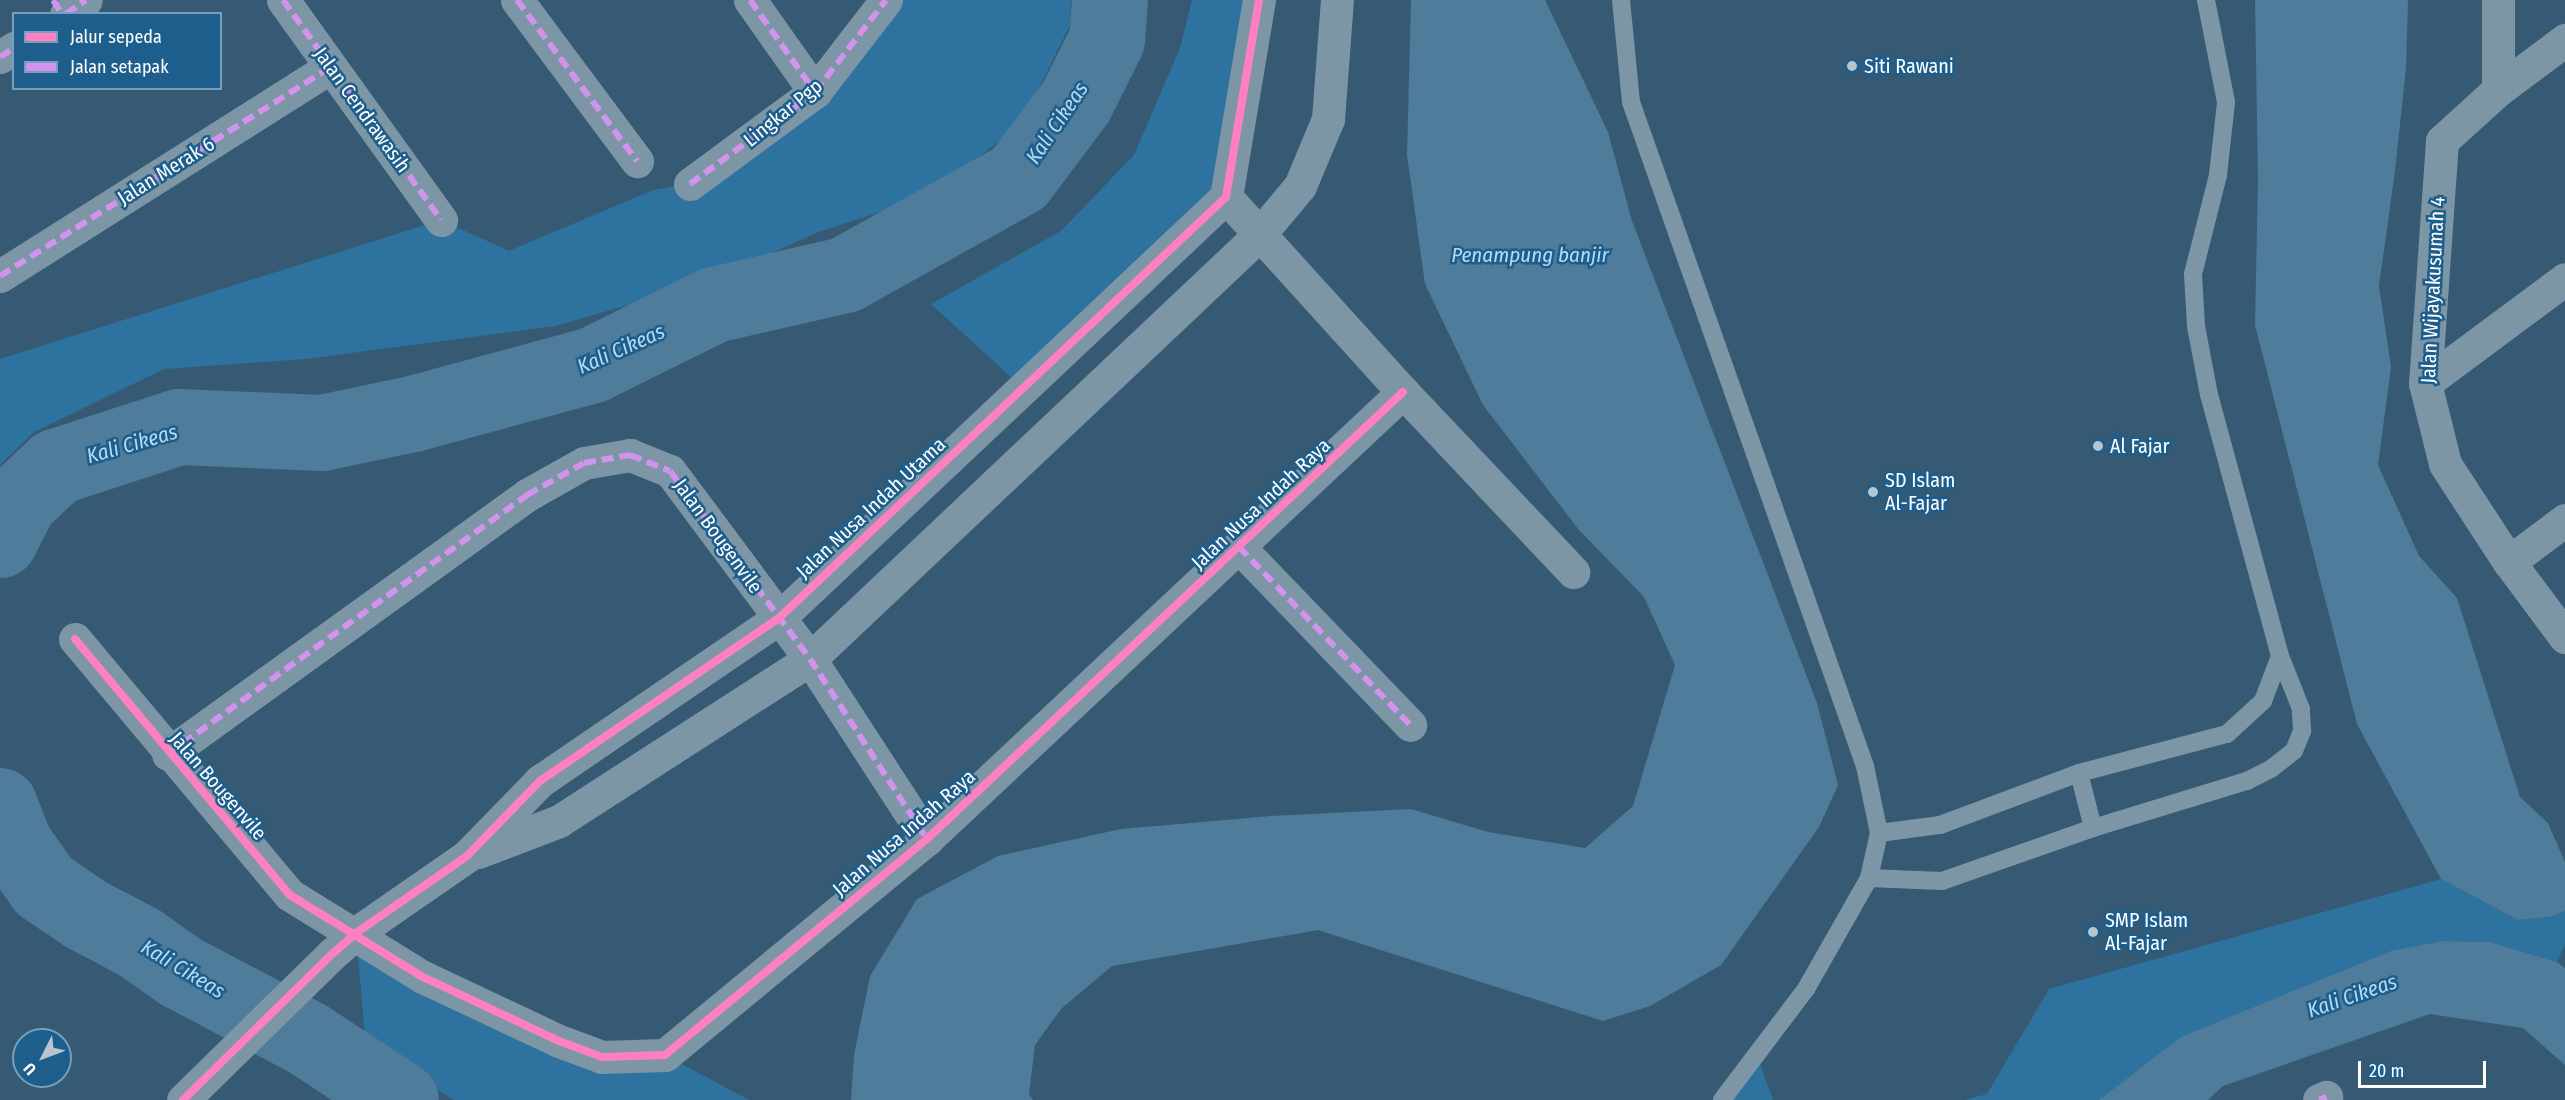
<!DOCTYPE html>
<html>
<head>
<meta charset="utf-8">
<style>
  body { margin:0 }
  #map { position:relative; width:2565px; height:1100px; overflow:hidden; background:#365a73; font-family:"Fira Sans Condensed",sans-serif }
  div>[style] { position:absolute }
  .green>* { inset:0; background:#2e73a0 }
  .water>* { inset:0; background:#4e7c9a }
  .river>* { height:76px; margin:-38px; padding:0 38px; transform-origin:38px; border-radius:38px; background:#4e7c9a }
  .service>* { height:18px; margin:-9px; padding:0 9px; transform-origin:9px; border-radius:9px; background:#7d96a6 }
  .minor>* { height:33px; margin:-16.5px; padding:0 16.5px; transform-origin:16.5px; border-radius:16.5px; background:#7d96a6 }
  .tertiary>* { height:33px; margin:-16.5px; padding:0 16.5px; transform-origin:16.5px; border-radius:16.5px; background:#7d96a6 }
  .quiet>* { height:6px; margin-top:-3px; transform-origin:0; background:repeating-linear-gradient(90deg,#d193ec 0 12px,transparent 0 18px) }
  .cycleway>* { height:8px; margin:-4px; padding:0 4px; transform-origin:4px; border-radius:4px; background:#ff80c0 }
  .dots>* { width:16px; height:16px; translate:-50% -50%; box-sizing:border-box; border:3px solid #1d5e8c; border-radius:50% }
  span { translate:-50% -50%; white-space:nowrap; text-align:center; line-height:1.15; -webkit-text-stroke:5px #1d5e8c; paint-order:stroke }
  .poi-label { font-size:20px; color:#fff }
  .left { translate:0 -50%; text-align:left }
  .street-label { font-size:20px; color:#fff }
  .water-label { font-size:21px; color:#b5dbf4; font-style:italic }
  .legend { position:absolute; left:12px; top:12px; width:210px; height:78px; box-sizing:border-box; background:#1d5e8c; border:2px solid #779eba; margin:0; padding:8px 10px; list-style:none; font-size:18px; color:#fff }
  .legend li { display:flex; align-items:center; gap:12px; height:30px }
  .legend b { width:30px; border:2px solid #779eba }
  .north { position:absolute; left:12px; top:1028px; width:60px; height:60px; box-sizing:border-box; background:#1d5e8c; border:2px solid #779eba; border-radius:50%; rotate:228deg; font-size:16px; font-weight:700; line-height:24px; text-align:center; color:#fff }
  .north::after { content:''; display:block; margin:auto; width:21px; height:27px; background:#b9c5ce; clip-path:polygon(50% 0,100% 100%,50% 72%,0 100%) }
  .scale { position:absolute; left:2358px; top:1061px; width:128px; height:27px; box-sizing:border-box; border:3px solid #fff; border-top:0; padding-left:8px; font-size:18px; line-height:21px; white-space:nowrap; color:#fff; -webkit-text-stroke:4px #1d5e8c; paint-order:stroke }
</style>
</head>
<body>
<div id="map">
  <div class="green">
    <i style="clip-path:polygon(886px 0,1071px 0,1070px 25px,1022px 123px,931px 195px,816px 233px,705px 283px,555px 326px,306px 359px,164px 369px,34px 432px,0 465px,0 359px,441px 220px,509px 251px,653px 190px,690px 184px,815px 92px)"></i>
    <i style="clip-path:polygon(1192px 0,1259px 0,1226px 197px,1023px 388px,931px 304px,1061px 231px,1134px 155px,1180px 48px)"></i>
    <i style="clip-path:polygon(2441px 879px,2518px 920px,2549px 917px,2565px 911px,2565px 944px,2557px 962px,2490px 942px,2444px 941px,2182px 1037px,2099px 1100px,1965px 1100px,1987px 1094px,2049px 989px)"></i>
    <i style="clip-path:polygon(356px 933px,559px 1041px,665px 1055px,749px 1100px,454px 1100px,366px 1047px)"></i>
    <i style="clip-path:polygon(1756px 1053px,1773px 1100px,1722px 1100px)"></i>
  </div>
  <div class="water">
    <i style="clip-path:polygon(1411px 0,1545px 0,1608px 132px,1632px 221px,1817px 703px,1838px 785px,1819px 827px,1721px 965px,1650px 1006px,1603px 1021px,1318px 930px,1112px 966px,1061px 1009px,1035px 1045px,1029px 1094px,1033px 1100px,851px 1100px,854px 1055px,870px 976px,917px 899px,998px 856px,1121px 829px,1271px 816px,1411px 809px,1488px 832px,1585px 848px,1633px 806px,1675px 665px,1644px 597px,1579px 530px,1483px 405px,1425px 284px,1407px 155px)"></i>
    <i style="clip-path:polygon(2255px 0,2408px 0,2406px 68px,2395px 171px,2379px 286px,2391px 367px,2378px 465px,2419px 556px,2457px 598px,2520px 797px,2548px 823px,2565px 862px,2565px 911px,2549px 917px,2518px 920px,2441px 879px,2357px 724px,2255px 325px,2258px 181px)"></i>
    <i style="clip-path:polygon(2444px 941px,2490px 942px,2557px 962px,2565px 968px,2565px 1065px,2523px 1028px,2430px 1014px,2223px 1086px,2208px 1100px,2099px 1100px,2181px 1037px,2391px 951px)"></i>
  </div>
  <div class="river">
    <i style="left:0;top:540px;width:44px;rotate:-62.9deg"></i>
    <i style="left:20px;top:501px;width:50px;rotate:-43.4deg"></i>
    <i style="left:56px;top:467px;width:129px;rotate:-18deg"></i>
    <i style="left:179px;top:427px;width:143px;rotate:2.4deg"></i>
    <i style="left:322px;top:433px;width:93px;rotate:-11.8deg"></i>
    <i style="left:413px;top:414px;width:187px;rotate:-15.2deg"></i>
    <i style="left:593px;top:365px;width:135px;rotate:-26.4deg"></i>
    <i style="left:714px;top:305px;width:134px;rotate:-12.9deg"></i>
    <i style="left:845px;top:275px;width:199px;rotate:-29.1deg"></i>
    <i style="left:1019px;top:178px;width:95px;rotate:-53.1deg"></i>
    <i style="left:1076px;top:102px;width:69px;rotate:-63.4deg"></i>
    <i style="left:1107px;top:40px;width:40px;rotate:-85.7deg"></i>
    <i style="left:0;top:806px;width:42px;rotate:69deg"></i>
    <i style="left:15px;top:845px;width:50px;rotate:54.7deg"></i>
    <i style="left:44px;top:886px;width:50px;rotate:34.3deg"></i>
    <i style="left:85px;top:914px;width:62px;rotate:27.8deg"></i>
    <i style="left:140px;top:943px;width:50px;rotate:35.3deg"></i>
    <i style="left:181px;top:972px;width:144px;rotate:27.8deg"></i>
    <i style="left:308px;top:1039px;width:111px;rotate:33.3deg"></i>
  </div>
  <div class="service">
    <i style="left:1621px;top:0;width:102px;rotate:84.4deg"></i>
    <i style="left:1631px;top:102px;width:704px;rotate:70.59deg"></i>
    <i style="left:1865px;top:766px;width:68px;rotate:78.2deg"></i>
    <i style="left:1879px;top:833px;width:62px;rotate:-7.5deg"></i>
    <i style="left:1940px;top:825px;width:148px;rotate:-20.5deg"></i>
    <i style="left:2079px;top:773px;width:153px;rotate:-14.8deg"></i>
    <i style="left:2227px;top:734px;width:49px;rotate:-42.5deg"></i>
    <i style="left:2263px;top:701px;width:48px;rotate:-69.3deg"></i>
    <i style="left:2079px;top:773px;width:57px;rotate:75.7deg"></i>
    <i style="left:2093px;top:828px;width:161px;rotate:-17deg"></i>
    <i style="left:2247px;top:781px;width:28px;rotate:-27deg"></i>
    <i style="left:2272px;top:768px;width:28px;rotate:-38deg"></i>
    <i style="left:2294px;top:751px;width:22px;rotate:-68deg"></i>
    <i style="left:2302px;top:731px;width:22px;rotate:-93deg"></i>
    <i style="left:2301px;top:709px;width:57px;rotate:-111.6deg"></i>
    <i style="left:2280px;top:656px;width:270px;rotate:-105.2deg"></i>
    <i style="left:2209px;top:395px;width:70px;rotate:-100.7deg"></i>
    <i style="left:2196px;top:326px;width:52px;rotate:-93.3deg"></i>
    <i style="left:2193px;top:274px;width:102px;rotate:-75.8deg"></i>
    <i style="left:2218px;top:175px;width:73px;rotate:-83.7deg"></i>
    <i style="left:2226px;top:102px;width:104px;rotate:-101.1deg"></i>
    <i style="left:1869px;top:878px;width:73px;rotate:2.4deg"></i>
    <i style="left:1942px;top:881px;width:160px;rotate:-19.3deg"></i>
    <i style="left:1722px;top:1100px;width:139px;rotate:-52.9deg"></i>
    <i style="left:1806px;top:989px;width:128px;rotate:-60.4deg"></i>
    <i style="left:1869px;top:878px;width:46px;rotate:-77.5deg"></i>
  </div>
  <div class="minor">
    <i style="left:283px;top:0;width:271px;rotate:54.3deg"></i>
    <i style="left:517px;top:0;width:201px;rotate:53.3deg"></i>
    <i style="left:750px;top:0;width:113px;rotate:54.8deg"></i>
    <i style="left:2498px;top:0;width:90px;rotate:90deg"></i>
    <i style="left:2498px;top:90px;width:76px;rotate:137.7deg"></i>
    <i style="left:2442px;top:141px;width:243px;rotate:94deg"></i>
    <i style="left:2425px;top:383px;width:83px;rotate:76.1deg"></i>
    <i style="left:2445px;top:464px;width:117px;rotate:56.9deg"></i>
    <i style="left:2509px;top:562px;width:94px;rotate:53.3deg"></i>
    <i style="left:66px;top:14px;width:24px;rotate:-35deg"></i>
    <i style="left:0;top:57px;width:17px;rotate:-33deg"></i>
    <i style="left:2498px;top:90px;width:84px;rotate:-36.7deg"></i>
    <i style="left:690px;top:184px;width:155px;rotate:-36.4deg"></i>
    <i style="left:815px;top:92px;width:116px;rotate:-52.3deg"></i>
    <i style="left:1226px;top:197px;width:263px;rotate:47.8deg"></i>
    <i style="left:1403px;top:392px;width:248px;rotate:46.6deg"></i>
    <i style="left:0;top:276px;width:391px;rotate:-32.3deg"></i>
    <i style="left:2425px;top:383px;width:174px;rotate:-36.6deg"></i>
    <i style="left:1239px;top:547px;width:247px;rotate:46.1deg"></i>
    <i style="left:2509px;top:562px;width:70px;rotate:-36.9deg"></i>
    <i style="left:75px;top:639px;width:334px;rotate:50deg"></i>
    <i style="left:290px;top:895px;width:156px;rotate:31.7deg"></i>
    <i style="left:423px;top:977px;width:150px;rotate:25.2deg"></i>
    <i style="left:559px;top:1041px;width:46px;rotate:20.4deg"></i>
    <i style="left:602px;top:1057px;width:63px;rotate:-1.8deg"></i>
    <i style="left:665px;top:1055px;width:340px;rotate:-39.5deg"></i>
    <i style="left:927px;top:839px;width:653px;rotate:-43.2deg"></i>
    <i style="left:168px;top:754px;width:443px;rotate:-35.8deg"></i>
    <i style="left:527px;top:495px;width:65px;rotate:-29.3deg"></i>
    <i style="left:584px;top:463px;width:47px;rotate:-9.9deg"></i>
    <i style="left:630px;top:455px;width:43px;rotate:21.8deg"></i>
    <i style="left:670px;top:471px;width:234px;rotate:53.3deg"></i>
    <i style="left:810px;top:659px;width:215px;rotate:57deg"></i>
    <i style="left:2319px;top:1100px;width:8px;rotate:-23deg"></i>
  </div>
  <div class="tertiary">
    <i style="left:478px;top:852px;width:87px;rotate:-20.9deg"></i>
    <i style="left:559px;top:821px;width:299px;rotate:-32.8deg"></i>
    <i style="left:810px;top:659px;width:618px;rotate:-43.36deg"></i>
    <i style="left:1259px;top:235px;width:64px;rotate:-50.1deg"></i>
    <i style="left:1300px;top:186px;width:73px;rotate:-67.3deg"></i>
    <i style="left:1328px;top:119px;width:119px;rotate:-85.7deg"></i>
    <i style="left:183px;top:1100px;width:207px;rotate:-44.4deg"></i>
    <i style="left:331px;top:955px;width:33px;rotate:-41deg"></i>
    <i style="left:356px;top:933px;width:135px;rotate:-34.7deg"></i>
    <i style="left:467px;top:856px;width:105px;rotate:-45.8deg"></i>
    <i style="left:540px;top:781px;width:289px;rotate:-34.3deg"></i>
    <i style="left:779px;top:618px;width:614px;rotate:-43.28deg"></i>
    <i style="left:1226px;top:197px;width:200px;rotate:-80.5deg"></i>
  </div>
  <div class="quiet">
    <i style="left:53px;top:0;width:17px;rotate:57deg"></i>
    <i style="left:283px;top:0;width:271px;rotate:54.3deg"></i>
    <i style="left:517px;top:0;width:201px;rotate:53.3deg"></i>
    <i style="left:750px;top:0;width:113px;rotate:54.8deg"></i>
    <i style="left:66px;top:14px;width:24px;rotate:-35deg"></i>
    <i style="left:0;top:57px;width:17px;rotate:-33deg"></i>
    <i style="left:690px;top:184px;width:155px;rotate:-36.4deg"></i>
    <i style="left:815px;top:92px;width:116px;rotate:-52.3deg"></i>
    <i style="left:0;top:276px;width:391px;rotate:-32.3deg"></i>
    <i style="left:1239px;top:547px;width:247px;rotate:46.1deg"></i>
    <i style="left:168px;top:754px;width:443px;rotate:-35.8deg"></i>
    <i style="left:527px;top:495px;width:65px;rotate:-29.3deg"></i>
    <i style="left:584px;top:463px;width:47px;rotate:-9.9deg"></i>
    <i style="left:630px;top:455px;width:43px;rotate:21.8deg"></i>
    <i style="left:670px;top:471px;width:234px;rotate:53.3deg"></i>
    <i style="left:810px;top:659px;width:215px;rotate:57deg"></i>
    <i style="left:2319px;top:1100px;width:8px;rotate:-23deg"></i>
  </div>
  <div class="cycleway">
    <i style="left:75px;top:639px;width:334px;rotate:50deg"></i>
    <i style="left:290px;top:895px;width:156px;rotate:31.7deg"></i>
    <i style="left:423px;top:977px;width:150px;rotate:25.2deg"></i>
    <i style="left:559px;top:1041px;width:46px;rotate:20.4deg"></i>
    <i style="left:602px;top:1057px;width:63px;rotate:-1.8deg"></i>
    <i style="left:665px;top:1055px;width:340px;rotate:-39.5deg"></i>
    <i style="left:927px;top:839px;width:653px;rotate:-43.2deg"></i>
    <i style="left:183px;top:1100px;width:207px;rotate:-44.4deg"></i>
    <i style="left:331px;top:955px;width:33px;rotate:-41deg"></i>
    <i style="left:356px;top:933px;width:135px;rotate:-34.7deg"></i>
    <i style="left:467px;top:856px;width:105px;rotate:-45.8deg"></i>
    <i style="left:540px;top:781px;width:289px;rotate:-34.3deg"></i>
    <i style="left:779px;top:618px;width:614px;rotate:-43.28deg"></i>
    <i style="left:1226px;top:197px;width:200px;rotate:-80.5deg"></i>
  </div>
  <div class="dots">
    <i style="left:1852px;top:66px;background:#b9c5ce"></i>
    <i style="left:2098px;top:446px;background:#b9c5ce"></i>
    <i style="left:1873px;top:492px;background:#b9c5ce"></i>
    <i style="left:2093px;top:932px;background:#b9c5ce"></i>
  </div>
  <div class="poi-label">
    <span class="left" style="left:1864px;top:66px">Siti Rawani</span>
    <span class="left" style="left:2110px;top:446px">Al Fajar</span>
    <span class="left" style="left:1885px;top:492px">SD Islam<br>Al-Fajar</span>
    <span class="left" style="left:2105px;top:932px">SMP Islam<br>Al-Fajar</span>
  </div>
  <div class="street-label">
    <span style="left:362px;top:110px;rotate:54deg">Jalan Cendrawasih</span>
    <span style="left:783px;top:113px;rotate:-39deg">Lingkar Pgp</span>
    <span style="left:166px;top:171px;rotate:-32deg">Jalan Merak 6</span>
    <span style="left:2433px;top:290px;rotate:-87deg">Jalan Wijayakusumah 4</span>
    <span style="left:1261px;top:504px;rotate:-43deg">Jalan Nusa Indah Raya</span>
    <span style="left:871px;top:508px;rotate:-43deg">Jalan Nusa Indah Utama</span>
    <span style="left:718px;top:536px;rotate:54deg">Jalan Bougenvile</span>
    <span style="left:218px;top:786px;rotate:49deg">Jalan Bougenvile</span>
    <span style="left:904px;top:833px;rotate:-41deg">Jalan Nusa Indah Raya</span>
  </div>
  <div class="water-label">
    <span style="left:1057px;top:123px;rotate:-56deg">Kali Cikeas</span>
    <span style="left:1530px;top:255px">Penampung banjir</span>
    <span style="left:621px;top:349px;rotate:-24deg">Kali Cikeas</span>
    <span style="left:132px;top:444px;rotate:-16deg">Kali Cikeas</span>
    <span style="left:183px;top:969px;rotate:31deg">Kali Cikeas</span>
    <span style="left:2352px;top:996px;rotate:-19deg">Kali Cikeas</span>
  </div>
  <ul class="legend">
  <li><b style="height:8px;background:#ff80c0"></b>Jalur sepeda</li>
  <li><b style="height:8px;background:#d193ec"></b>Jalan setapak</li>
  </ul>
  <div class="north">U</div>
  <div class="scale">20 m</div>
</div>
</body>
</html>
